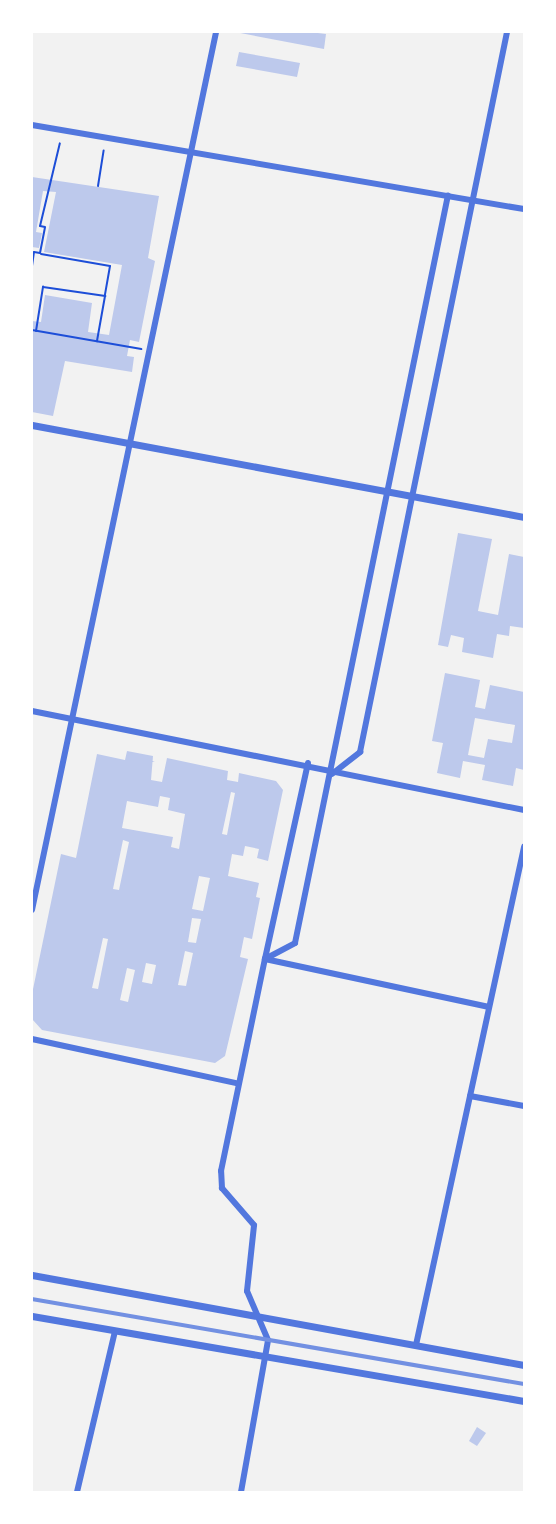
<!DOCTYPE html>
<html>
<head>
<meta charset="utf-8">
<style>
  body { margin:0 }
  #map { position:relative; width:556px; height:1524px; overflow:hidden; background:#f2f2f2; font-family:"PT Sans",sans-serif }
  div>[style] { position:absolute }
  .building>* { inset:0; background:#bdc9ec }
  .path>* { height:2px; margin:-1px; padding:0 1px; transform-origin:1px; border-radius:1px; background:#1d4ed8 }
  .minor>* { height:6px; margin:-3px; padding:0 3px; transform-origin:3px; border-radius:3px; background:#5277de }
  .tertiary>* { height:7px; margin:-3.5px; padding:0 3.5px; transform-origin:3.5px; border-radius:3.5px; background:#5277de }
  .rail>* { height:3.5px; margin:-1.75px; padding:0 1.75px; transform-origin:1.75px; border-radius:1.75px; background:#7290e2 }
  span { translate:-50% -50%; white-space:nowrap; text-align:center; line-height:1.15; -webkit-text-stroke:5px #fff; paint-order:stroke }
  .frame { position:absolute; inset:0; border:33px solid #fff; pointer-events:none }
</style>
</head>
<body>
<div id="map">
  <div class="building">
    <i style="clip-path:polygon(235px 32px,310px 32px,326px 34px,324px 49px)"></i>
    <i style="clip-path:polygon(239px 52px,300px 63px,297px 77px,236px 66px)"></i>
    <i style="clip-path:polygon(32px 177px,159px 196px,148px 258px,155px 261px,139px 342px,130px 340px,127px 356px,134px 357px,132px 372px,65px 361px,53px 416px,32px 412px,32px 321px,41px 322px,45px 295px,92px 303px,88px 332px,109px 335px,122px 265px,44px 252px,56px 192px,43px 191px,36px 232px,42px 233px,39px 248px,32px 247px)"></i>
    <i style="clip-path:polygon(458px 533px,492px 539px,478px 611px,498px 615px,509px 554px,524px 557px,524px 628px,510px 626px,509px 636px,497px 634px,493px 658px,462px 652px,464px 638px,451px 635px,448px 647px,438px 645px)"></i>
    <i style="clip-path:polygon(evenodd,445px 673px,480px 680px,475px 707px,485px 709px,490px 685px,524px 692px,524px 770px,516px 768px,513px 786px,482px 780px,485px 765px,463px 761px,460px 778px,437px 773px,443px 743px,432px 741px,445px 673px,475px 718px,515px 725px,512px 743px,488px 739px,484px 758px,468px 755px,475px 718px)"></i>
    <i style="clip-path:polygon(evenodd,127px 751px,153px 756px,151px 780px,162px 782px,167px 758px,228px 771px,227px 780px,238px 782px,239px 773px,276px 781px,283px 790px,268px 861px,257px 858px,259px 849px,245px 846px,243px 856px,232px 854px,228px 876px,259px 883px,256px 897px,260px 898px,252px 939px,244px 937px,240px 957px,248px 959px,225px 1056px,215px 1063px,42px 1030px,32px 1019px,32px 994px,61px 854px,76px 858px,97px 754px,125px 760px,127px 751px,231px 792px,235px 793px,227px 835px,222px 834px,231px 792px,127px 751px,160px 796px,170px 798px,168px 810px,185px 814px,179px 849px,171px 847px,173px 837px,122px 828px,127px 801px,158px 807px,160px 796px,127px 751px,123px 840px,129px 842px,119px 890px,113px 889px,123px 840px,127px 751px,199px 876px,210px 878px,203px 911px,192px 909px,199px 876px,127px 751px,192px 918px,201px 919px,196px 943px,188px 942px,192px 918px,127px 751px,103px 938px,108px 939px,98px 989px,92px 988px,103px 938px,127px 751px,185px 951px,193px 953px,186px 986px,178px 985px,185px 951px,127px 751px,146px 963px,156px 965px,152px 984px,142px 982px,146px 963px,127px 751px,127px 968px,135px 970px,128px 1002px,120px 1000px,127px 968px)"></i>
    <i style="clip-path:polygon(477px 1427px,486px 1433px,477px 1446px,469px 1441px)"></i>
  </div>
  <div class="path">
    <i style="left:98px;top:186px;width:36px;rotate:-81deg"></i>
    <i style="left:41px;top:254px;width:70px;rotate:9.9deg"></i>
    <i style="left:110px;top:266px;width:29px;rotate:100deg"></i>
    <i style="left:32px;top:266px;width:14px;rotate:-82deg"></i>
    <i style="left:34px;top:252px;width:6px;rotate:9deg"></i>
    <i style="left:40px;top:253px;width:26px;rotate:-79deg"></i>
    <i style="left:45px;top:227px;width:5px;rotate:-169deg"></i>
    <i style="left:40px;top:226px;width:85px;rotate:-76.5deg"></i>
    <i style="left:32px;top:330px;width:111px;rotate:9.9deg"></i>
    <i style="left:36px;top:331px;width:45px;rotate:-81deg"></i>
    <i style="left:43px;top:287px;width:63px;rotate:8.3deg"></i>
    <i style="left:105px;top:296px;width:46px;rotate:100.1deg"></i>
  </div>
  <div class="minor">
    <i style="left:32px;top:125px;width:499px;rotate:9.7deg"></i>
    <i style="left:32px;top:711px;width:502px;rotate:11.38deg"></i>
    <i style="left:308px;top:763px;width:201px;rotate:102.4deg"></i>
    <i style="left:265px;top:959px;width:228px;rotate:12.1deg"></i>
    <i style="left:332px;top:774px;width:36px;rotate:-38deg"></i>
    <i style="left:360px;top:752px;width:735px;rotate:-78.46deg"></i>
    <i style="left:32px;top:910px;width:897px;rotate:-78.16deg"></i>
    <i style="left:32px;top:1039px;width:209px;rotate:12.2deg"></i>
    <i style="left:470px;top:1096px;width:55px;rotate:10.5deg"></i>
    <i style="left:416px;top:1345px;width:510px;rotate:-77.76deg"></i>
    <i style="left:77px;top:1492px;width:165px;rotate:-76.7deg"></i>
    <i style="left:241px;top:1492px;width:154px;rotate:-79.9deg"></i>
    <i style="left:268px;top:1340px;width:53px;rotate:-113.2deg"></i>
    <i style="left:247px;top:1291px;width:66px;rotate:-83.9deg"></i>
    <i style="left:254px;top:1225px;width:49px;rotate:-130.9deg"></i>
    <i style="left:222px;top:1188px;width:17px;rotate:-93deg"></i>
    <i style="left:221px;top:1171px;width:217px;rotate:-78.3deg"></i>
    <i style="left:265px;top:959px;width:34px;rotate:-28deg"></i>
    <i style="left:295px;top:943px;width:763px;rotate:-78.44deg"></i>
  </div>
  <div class="tertiary">
    <i style="left:32px;top:425px;width:501px;rotate:10.59deg"></i>
    <i style="left:32px;top:1275px;width:500px;rotate:10.37deg"></i>
    <i style="left:32px;top:1316px;width:499px;rotate:9.8deg"></i>
  </div>
  <div class="rail">
    <i style="left:32px;top:1299px;width:499px;rotate:9.8deg"></i>
  </div>
  <div class="frame"></div>
</div>
</body>
</html>
